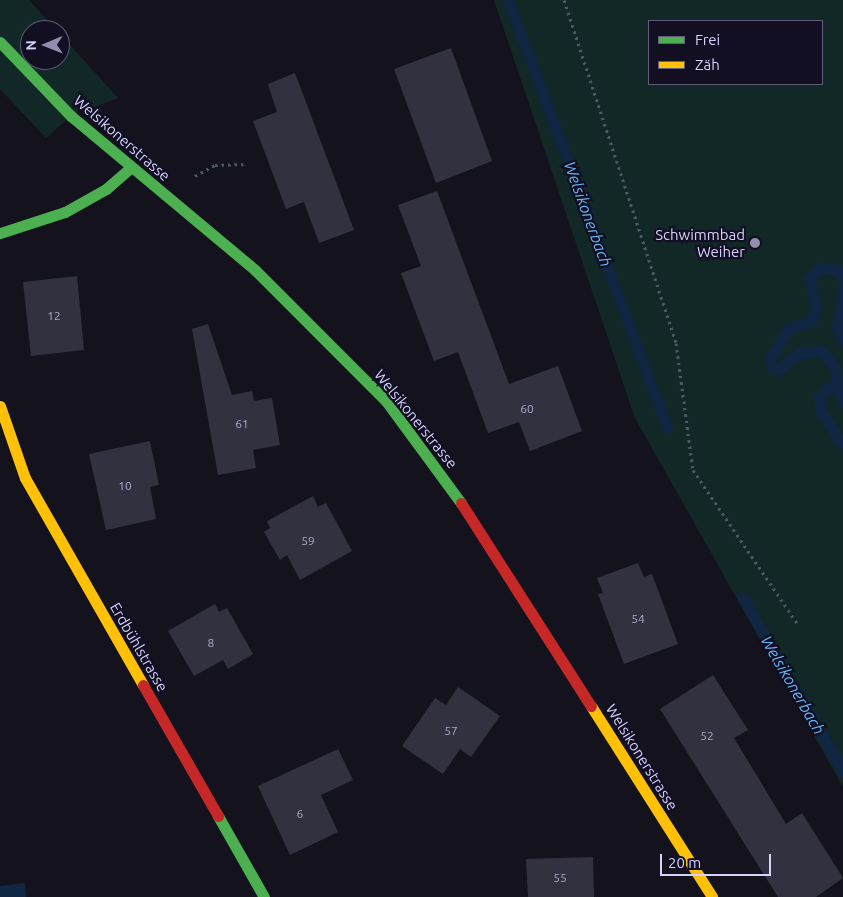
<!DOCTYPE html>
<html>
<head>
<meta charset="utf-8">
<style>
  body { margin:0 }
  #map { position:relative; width:843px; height:897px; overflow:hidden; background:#14131d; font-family:Ubuntu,sans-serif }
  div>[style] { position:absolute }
  .green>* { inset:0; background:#122827 }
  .water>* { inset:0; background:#112643 }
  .stream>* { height:11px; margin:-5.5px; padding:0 5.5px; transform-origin:5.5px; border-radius:5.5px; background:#112643 }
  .building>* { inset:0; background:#32313f }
  .path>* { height:3px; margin-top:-1.5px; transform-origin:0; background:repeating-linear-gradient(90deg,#4b5964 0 2.5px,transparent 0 6.5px) }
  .fast>* { height:11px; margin:-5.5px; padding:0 5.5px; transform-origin:5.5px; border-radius:5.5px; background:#4caf50 }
  .slow>* { height:11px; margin:-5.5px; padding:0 5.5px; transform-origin:5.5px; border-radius:5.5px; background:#ffc107 }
  .jam>* { height:11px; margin:-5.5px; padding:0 5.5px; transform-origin:5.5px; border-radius:5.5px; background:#c62828 }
  .dots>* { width:14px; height:14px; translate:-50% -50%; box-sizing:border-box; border:2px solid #110f21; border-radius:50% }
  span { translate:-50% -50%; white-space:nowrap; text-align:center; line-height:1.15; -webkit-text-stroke:4.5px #110f21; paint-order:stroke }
  .number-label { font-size:12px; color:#aca9cd }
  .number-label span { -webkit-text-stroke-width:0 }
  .street-label { font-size:15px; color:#d5d1fc }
  .poi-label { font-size:15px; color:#d5d1fc }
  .right { translate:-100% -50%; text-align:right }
  .water-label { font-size:16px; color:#66b6f6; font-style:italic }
  .legend { position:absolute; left:648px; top:20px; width:175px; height:65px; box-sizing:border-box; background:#110f21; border:1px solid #5f5d79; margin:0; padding:6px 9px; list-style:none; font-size:15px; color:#d5d1fc }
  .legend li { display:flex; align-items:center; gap:10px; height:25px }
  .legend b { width:25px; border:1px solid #5f5d79 }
  .north { position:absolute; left:20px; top:20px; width:50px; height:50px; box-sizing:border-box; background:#110f21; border:1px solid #5f5d79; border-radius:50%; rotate:269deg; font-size:14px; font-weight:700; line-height:20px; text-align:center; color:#d5d1fc }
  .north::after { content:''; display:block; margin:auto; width:18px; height:22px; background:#918eae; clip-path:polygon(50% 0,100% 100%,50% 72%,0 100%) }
  .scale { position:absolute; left:660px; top:854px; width:111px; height:22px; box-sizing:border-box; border:2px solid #d5d1fc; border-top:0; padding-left:6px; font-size:15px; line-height:18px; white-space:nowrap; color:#d5d1fc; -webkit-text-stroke:4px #110f21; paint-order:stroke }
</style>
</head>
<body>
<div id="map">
  <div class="green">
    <i style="clip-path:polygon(0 0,29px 0,56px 30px,30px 30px,30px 60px,60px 60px,60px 34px,118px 98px,71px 116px,46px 138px,0 89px)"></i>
    <i style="clip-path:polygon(evenodd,494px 0,843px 0,843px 787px,635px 418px,494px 0,822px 21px,822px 84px,649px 84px,649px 21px,822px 21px)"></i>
  </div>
  <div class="water">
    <i style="clip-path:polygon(25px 883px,26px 897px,0 897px,0 886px)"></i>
  </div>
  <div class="stream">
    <i style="left:508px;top:0;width:456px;rotate:69.6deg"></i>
    <i style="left:843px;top:278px;width:9px;rotate:-122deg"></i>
    <i style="left:838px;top:270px;width:18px;rotate:-174deg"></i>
    <i style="left:820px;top:268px;width:14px;rotate:141deg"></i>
    <i style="left:809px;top:277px;width:32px;rotate:77deg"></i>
    <i style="left:816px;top:308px;width:13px;rotate:108deg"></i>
    <i style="left:812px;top:320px;width:26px;rotate:159deg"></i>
    <i style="left:788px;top:329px;width:35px;rotate:121deg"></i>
    <i style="left:770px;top:359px;width:8px;rotate:76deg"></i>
    <i style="left:772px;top:367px;width:7px;rotate:16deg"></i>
    <i style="left:779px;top:369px;width:26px;rotate:-39deg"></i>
    <i style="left:799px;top:353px;width:23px;rotate:-5deg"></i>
    <i style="left:822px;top:351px;width:20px;rotate:53deg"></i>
    <i style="left:834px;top:367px;width:36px;rotate:76deg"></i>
    <i style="left:843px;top:289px;width:38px;rotate:99deg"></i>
    <i style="left:837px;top:327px;width:16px;rotate:68deg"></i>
    <i style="left:843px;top:387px;width:15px;rotate:180deg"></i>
    <i style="left:828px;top:387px;width:13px;rotate:132deg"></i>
    <i style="left:819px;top:397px;width:14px;rotate:82deg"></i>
    <i style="left:821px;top:411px;width:41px;rotate:57.8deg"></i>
    <i style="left:743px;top:598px;width:201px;rotate:60.1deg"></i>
  </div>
  <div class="building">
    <i style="clip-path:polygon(451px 48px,492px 161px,436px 183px,394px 69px)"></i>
    <i style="clip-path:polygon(295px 73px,354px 230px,319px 243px,304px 202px,286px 209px,253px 121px,277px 112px,268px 84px)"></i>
    <i style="clip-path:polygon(437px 191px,509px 384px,558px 366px,582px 431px,530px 451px,519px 422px,488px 433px,458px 352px,434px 361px,401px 273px,421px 266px,398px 205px)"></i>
    <i style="clip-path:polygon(77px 276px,84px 350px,31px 356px,23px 282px)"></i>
    <i style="clip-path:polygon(208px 324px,232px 395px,252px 391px,254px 401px,272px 398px,280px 445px,253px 450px,256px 468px,218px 475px,192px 329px)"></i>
    <i style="clip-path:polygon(150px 441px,159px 485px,150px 487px,156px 519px,106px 530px,89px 454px)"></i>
    <i style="clip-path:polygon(313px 496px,318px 507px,326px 503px,352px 551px,300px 580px,287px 555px,280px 560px,264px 532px,270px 528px,267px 521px)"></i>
    <i style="clip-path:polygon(638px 563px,644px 577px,652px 574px,678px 644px,624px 664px,598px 594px,603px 593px,597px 578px)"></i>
    <i style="clip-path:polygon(215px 604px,219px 612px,227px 608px,253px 654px,228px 669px,223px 660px,194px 676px,168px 631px)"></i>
    <i style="clip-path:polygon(713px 675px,748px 730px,734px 738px,786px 824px,802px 813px,843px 878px,816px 897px,778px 897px,660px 709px)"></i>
    <i style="clip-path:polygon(458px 687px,500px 716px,471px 757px,460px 749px,443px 774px,402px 746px,435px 698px,446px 705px)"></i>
    <i style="clip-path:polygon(338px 749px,353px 780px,321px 795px,338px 832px,290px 855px,258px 786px)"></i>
    <i style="clip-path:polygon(593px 857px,594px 897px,528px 897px,526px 859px)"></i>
  </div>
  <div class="path">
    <i style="left:564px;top:0;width:361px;rotate:71.9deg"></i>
    <i style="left:676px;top:343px;width:128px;rotate:82.4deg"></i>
    <i style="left:693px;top:470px;width:185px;rotate:55.8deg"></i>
    <i style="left:195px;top:176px;width:23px;rotate:-29deg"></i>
    <i style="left:215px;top:165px;width:32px;rotate:-2deg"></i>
  </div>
  <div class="fast">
    <i style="left:0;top:42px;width:103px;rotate:46.2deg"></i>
    <i style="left:71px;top:116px;width:240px;rotate:39.9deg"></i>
    <i style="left:255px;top:270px;width:185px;rotate:45deg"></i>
    <i style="left:386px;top:401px;width:127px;rotate:53.7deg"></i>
    <i style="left:0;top:233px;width:68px;rotate:-17.9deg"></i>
    <i style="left:65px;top:212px;width:47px;rotate:-29.3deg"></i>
    <i style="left:106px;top:189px;width:33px;rotate:-41deg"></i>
    <i style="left:218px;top:816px;width:93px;rotate:60.4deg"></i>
  </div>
  <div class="slow">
    <i style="left:0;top:406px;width:76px;rotate:70.9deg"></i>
    <i style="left:25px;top:478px;width:238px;rotate:60.3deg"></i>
    <i style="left:591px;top:706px;width:226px;rotate:57.6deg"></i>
  </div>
  <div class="jam">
    <i style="left:461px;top:503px;width:241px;rotate:57.4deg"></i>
    <i style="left:143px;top:685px;width:151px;rotate:60.2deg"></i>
  </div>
  <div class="dots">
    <i style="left:755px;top:243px;background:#918eae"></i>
  </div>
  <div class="number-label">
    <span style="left:54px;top:316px">12</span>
    <span style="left:527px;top:409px">60</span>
    <span style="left:242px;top:424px">61</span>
    <span style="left:125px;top:486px">10</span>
    <span style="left:308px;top:541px">59</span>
    <span style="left:638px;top:619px">54</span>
    <span style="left:211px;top:643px">8</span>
    <span style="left:451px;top:731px">57</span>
    <span style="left:707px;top:736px">52</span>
    <span style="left:300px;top:814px">6</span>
    <span style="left:560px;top:878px">55</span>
  </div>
  <div class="street-label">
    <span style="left:122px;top:138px;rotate:41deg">Welsikonerstrasse</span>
    <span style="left:416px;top:419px;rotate:51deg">Welsikonerstrasse</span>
    <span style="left:139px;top:647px;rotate:60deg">Erdbühlstrasse</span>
    <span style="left:642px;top:757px;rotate:58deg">Welsikonerstrasse</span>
  </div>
  <div class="poi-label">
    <span class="right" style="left:745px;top:243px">Schwimmbad<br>Weiher</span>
  </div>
  <div class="water-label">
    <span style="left:588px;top:214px;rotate:70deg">Welsikonerbach</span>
    <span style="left:793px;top:685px;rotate:60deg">Welsikonerbach</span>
  </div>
  <ul class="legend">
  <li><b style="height:6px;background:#4caf50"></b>Frei</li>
  <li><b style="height:6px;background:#ffc107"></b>Zäh</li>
  </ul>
  <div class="north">N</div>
  <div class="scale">20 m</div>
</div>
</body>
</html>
